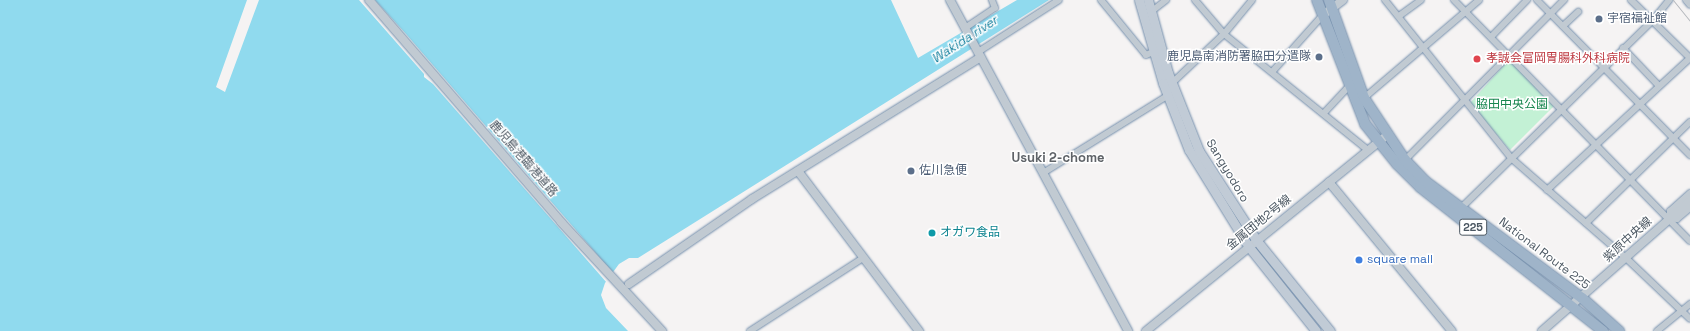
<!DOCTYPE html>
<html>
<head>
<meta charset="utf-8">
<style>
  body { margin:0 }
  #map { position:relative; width:1690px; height:331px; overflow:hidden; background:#f5f3f3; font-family:"Space Grotesk","Noto Sans JP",sans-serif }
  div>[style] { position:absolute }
  .green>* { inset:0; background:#c3f1d5 }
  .water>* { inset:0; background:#90daee }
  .pier>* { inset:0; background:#f5f3f3 }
  .roads { filter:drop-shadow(0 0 1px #7690ad) drop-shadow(0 0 1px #7690ad) }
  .minor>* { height:6px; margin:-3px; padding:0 3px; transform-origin:3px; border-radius:3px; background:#c1cad2 }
  .tertiary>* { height:8px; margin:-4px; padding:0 4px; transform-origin:4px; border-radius:4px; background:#c1cad2 }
  .secondary>* { height:9px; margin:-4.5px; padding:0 4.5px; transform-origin:4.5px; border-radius:4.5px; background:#c1cbd6 }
  .trunk>* { height:10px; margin:-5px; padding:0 5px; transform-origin:5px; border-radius:5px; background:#9fb4c9 }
  .tram>* { height:1px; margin:-0.5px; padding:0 0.5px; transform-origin:0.5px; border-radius:0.5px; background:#b5b8bd }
  .dots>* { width:11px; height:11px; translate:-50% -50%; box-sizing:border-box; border:2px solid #fff; border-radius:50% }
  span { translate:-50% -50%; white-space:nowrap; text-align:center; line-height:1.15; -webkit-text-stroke:3px #fff; paint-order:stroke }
  .shield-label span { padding:1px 3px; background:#fff; border:1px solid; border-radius:3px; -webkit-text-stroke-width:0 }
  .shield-label { font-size:11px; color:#4a5661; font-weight:700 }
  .service-label { font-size:12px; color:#4e5e75 }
  .left { translate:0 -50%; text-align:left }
  .right { translate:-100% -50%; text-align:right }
  .health-label { font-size:12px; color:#be3a42 }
  .park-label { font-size:12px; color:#17864f }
  .street-label { font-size:12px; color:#4a5661 }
  .culture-label { font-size:12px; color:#0d838f }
  .shop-label { font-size:12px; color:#366cbe }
  .water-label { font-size:13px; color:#0c7c9b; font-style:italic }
  .neighbourhood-label { font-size:13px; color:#5f6368; font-weight:700 }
</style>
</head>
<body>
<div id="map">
  <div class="green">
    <i style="clip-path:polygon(1507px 62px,1511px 62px,1555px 105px,1510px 150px,1470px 103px)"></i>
  </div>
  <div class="water">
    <i style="clip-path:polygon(0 0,247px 0,216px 87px,225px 92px,259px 0,891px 0,918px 58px,1017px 0,1049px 0,638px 258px,629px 258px,619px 264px,605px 283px,601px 295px,606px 308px,628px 331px,0 331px)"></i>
  </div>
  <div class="pier">
    <i style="clip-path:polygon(359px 0,375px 0,406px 34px,614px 274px,607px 283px,433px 84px,424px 77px,424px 74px)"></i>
  </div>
  <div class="roads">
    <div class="minor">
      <i style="left:1101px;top:0;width:71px;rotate:50.7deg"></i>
      <i style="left:1146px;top:55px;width:8px;rotate:-23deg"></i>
      <i style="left:1195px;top:0;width:45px;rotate:49.5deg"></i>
      <i style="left:1224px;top:34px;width:185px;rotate:38.9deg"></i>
      <i style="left:1385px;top:0;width:202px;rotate:51.4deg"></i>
      <i style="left:1511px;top:158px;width:152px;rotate:41deg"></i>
      <i style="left:1626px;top:258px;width:88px;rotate:43.6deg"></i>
      <i style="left:1454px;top:0;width:337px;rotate:45.6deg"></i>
      <i style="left:1537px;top:0;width:218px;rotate:45.4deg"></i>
      <i style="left:1631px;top:0;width:83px;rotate:44.5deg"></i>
      <i style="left:1686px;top:0;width:6px;rotate:51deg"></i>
      <i style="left:1152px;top:11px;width:18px;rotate:-38deg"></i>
      <i style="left:1399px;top:16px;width:27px;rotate:-36deg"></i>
      <i style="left:1563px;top:26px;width:21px;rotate:-43deg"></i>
      <i style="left:965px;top:28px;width:36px;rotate:-34deg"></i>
      <i style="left:995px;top:8px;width:9px;rotate:-111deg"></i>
      <i style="left:1491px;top:37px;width:52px;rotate:-45.8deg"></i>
      <i style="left:1623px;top:48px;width:52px;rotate:46.5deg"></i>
      <i style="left:978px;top:52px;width:96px;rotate:-32.7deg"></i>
      <i style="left:1272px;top:72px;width:76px;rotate:-48.2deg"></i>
      <i style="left:1172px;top:83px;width:71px;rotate:-43.3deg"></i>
      <i style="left:1224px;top:34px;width:44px;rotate:-50.5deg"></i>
      <i style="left:1364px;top:98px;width:151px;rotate:-40.4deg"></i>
      <i style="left:1324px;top:113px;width:38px;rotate:-47deg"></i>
      <i style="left:1405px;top:160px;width:226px;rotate:-45.2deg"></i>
      <i style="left:1043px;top:173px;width:146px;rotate:-31.8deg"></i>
      <i style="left:1547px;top:190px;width:195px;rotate:-42.7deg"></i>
      <i style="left:1461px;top:208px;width:269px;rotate:-44.4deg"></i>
      <i style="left:1653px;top:20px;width:26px;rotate:-51deg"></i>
      <i style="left:1670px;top:218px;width:7px;rotate:-90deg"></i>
      <i style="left:1670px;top:211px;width:27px;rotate:-42deg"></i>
      <i style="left:1670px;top:218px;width:7px;rotate:8deg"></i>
      <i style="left:1677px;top:219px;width:17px;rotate:-40deg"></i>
      <i style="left:1586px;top:223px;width:145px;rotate:-44.2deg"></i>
      <i style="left:750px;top:331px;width:135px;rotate:-32.9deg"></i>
      <i style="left:1657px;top:331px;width:43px;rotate:-39.3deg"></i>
    </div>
    <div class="tertiary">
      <i style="left:369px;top:0;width:294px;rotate:49.1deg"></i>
      <i style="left:561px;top:222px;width:149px;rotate:47.2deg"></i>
      <i style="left:950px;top:0;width:376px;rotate:61.7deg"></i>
      <i style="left:1323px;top:15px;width:25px;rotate:-37deg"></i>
      <i style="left:798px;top:171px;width:201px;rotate:52.9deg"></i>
      <i style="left:1329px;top:182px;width:193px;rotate:50.5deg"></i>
      <i style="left:629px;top:284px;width:150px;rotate:-34.6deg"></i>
      <i style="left:752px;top:199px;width:269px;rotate:-31.8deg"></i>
      <i style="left:1146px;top:331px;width:311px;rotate:-39.1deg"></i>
      <i style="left:1542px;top:331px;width:197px;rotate:-41.3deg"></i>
    </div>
    <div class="secondary">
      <i style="left:1139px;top:0;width:86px;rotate:73.9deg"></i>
      <i style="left:1163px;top:83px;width:72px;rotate:68.8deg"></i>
      <i style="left:1189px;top:150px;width:114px;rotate:58.3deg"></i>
      <i style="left:1249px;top:247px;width:107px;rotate:51.4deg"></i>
      <i style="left:1148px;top:0;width:76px;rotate:74.7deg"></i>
      <i style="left:1168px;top:73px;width:84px;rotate:68.3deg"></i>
      <i style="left:1199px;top:151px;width:107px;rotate:57.2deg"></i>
      <i style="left:1257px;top:241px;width:116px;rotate:51deg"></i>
    </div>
    <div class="trunk">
      <i style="left:1317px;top:0;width:133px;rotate:68.8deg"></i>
      <i style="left:1365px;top:124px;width:51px;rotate:51.3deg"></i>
      <i style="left:1397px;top:164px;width:33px;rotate:45deg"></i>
      <i style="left:1420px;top:187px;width:233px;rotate:38.2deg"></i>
      <i style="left:1329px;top:0;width:104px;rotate:70.3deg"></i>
      <i style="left:1364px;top:98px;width:74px;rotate:56.5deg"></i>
      <i style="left:1405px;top:160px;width:29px;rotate:46deg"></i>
      <i style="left:1425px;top:181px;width:196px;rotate:36.7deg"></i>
      <i style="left:1582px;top:298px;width:50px;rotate:41.7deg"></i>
    </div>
  </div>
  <div class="tram">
    <i style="left:1673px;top:0;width:27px;rotate:51deg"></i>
  </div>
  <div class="dots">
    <i style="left:1599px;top:19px;background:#5c6f8a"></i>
    <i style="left:1319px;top:57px;background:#5c6f8a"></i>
    <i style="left:1477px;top:59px;background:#e0444e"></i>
    <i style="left:911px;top:171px;background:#5c6f8a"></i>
    <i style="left:932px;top:233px;background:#0f9aa8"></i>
    <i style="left:1359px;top:260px;background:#3f7fe0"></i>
  </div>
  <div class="shield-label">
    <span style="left:1473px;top:227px">225</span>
  </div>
  <div class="service-label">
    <span class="left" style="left:1607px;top:19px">宇宿福祉館</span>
    <span class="right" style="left:1311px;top:57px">鹿児島南消防署脇田分遣隊</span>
    <span class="left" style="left:919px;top:171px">佐川急便</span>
  </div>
  <div class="health-label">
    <span class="left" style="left:1486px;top:59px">孝誠会富岡胃腸科外科病院</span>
  </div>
  <div class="park-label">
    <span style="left:1512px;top:105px">脇田中央公園</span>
  </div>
  <div class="street-label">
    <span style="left:523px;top:159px;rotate:49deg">鹿児島港臨港道路</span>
    <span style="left:1227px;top:171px;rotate:59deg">Sangyodoro</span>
    <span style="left:1259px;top:223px;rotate:-39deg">金属団地2号線</span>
    <span style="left:1628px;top:240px;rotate:-42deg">紫原中央線</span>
    <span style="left:1544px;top:254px;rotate:37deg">National Route 225</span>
  </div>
  <div class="culture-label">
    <span class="left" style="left:940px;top:233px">オガワ食品</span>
  </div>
  <div class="shop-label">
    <span class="left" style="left:1367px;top:260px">square mall</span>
  </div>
  <div class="water-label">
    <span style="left:965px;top:40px;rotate:-33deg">Wakida river</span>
  </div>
  <div class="neighbourhood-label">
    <span style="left:1058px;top:158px">Usuki 2-chome</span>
  </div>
</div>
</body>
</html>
